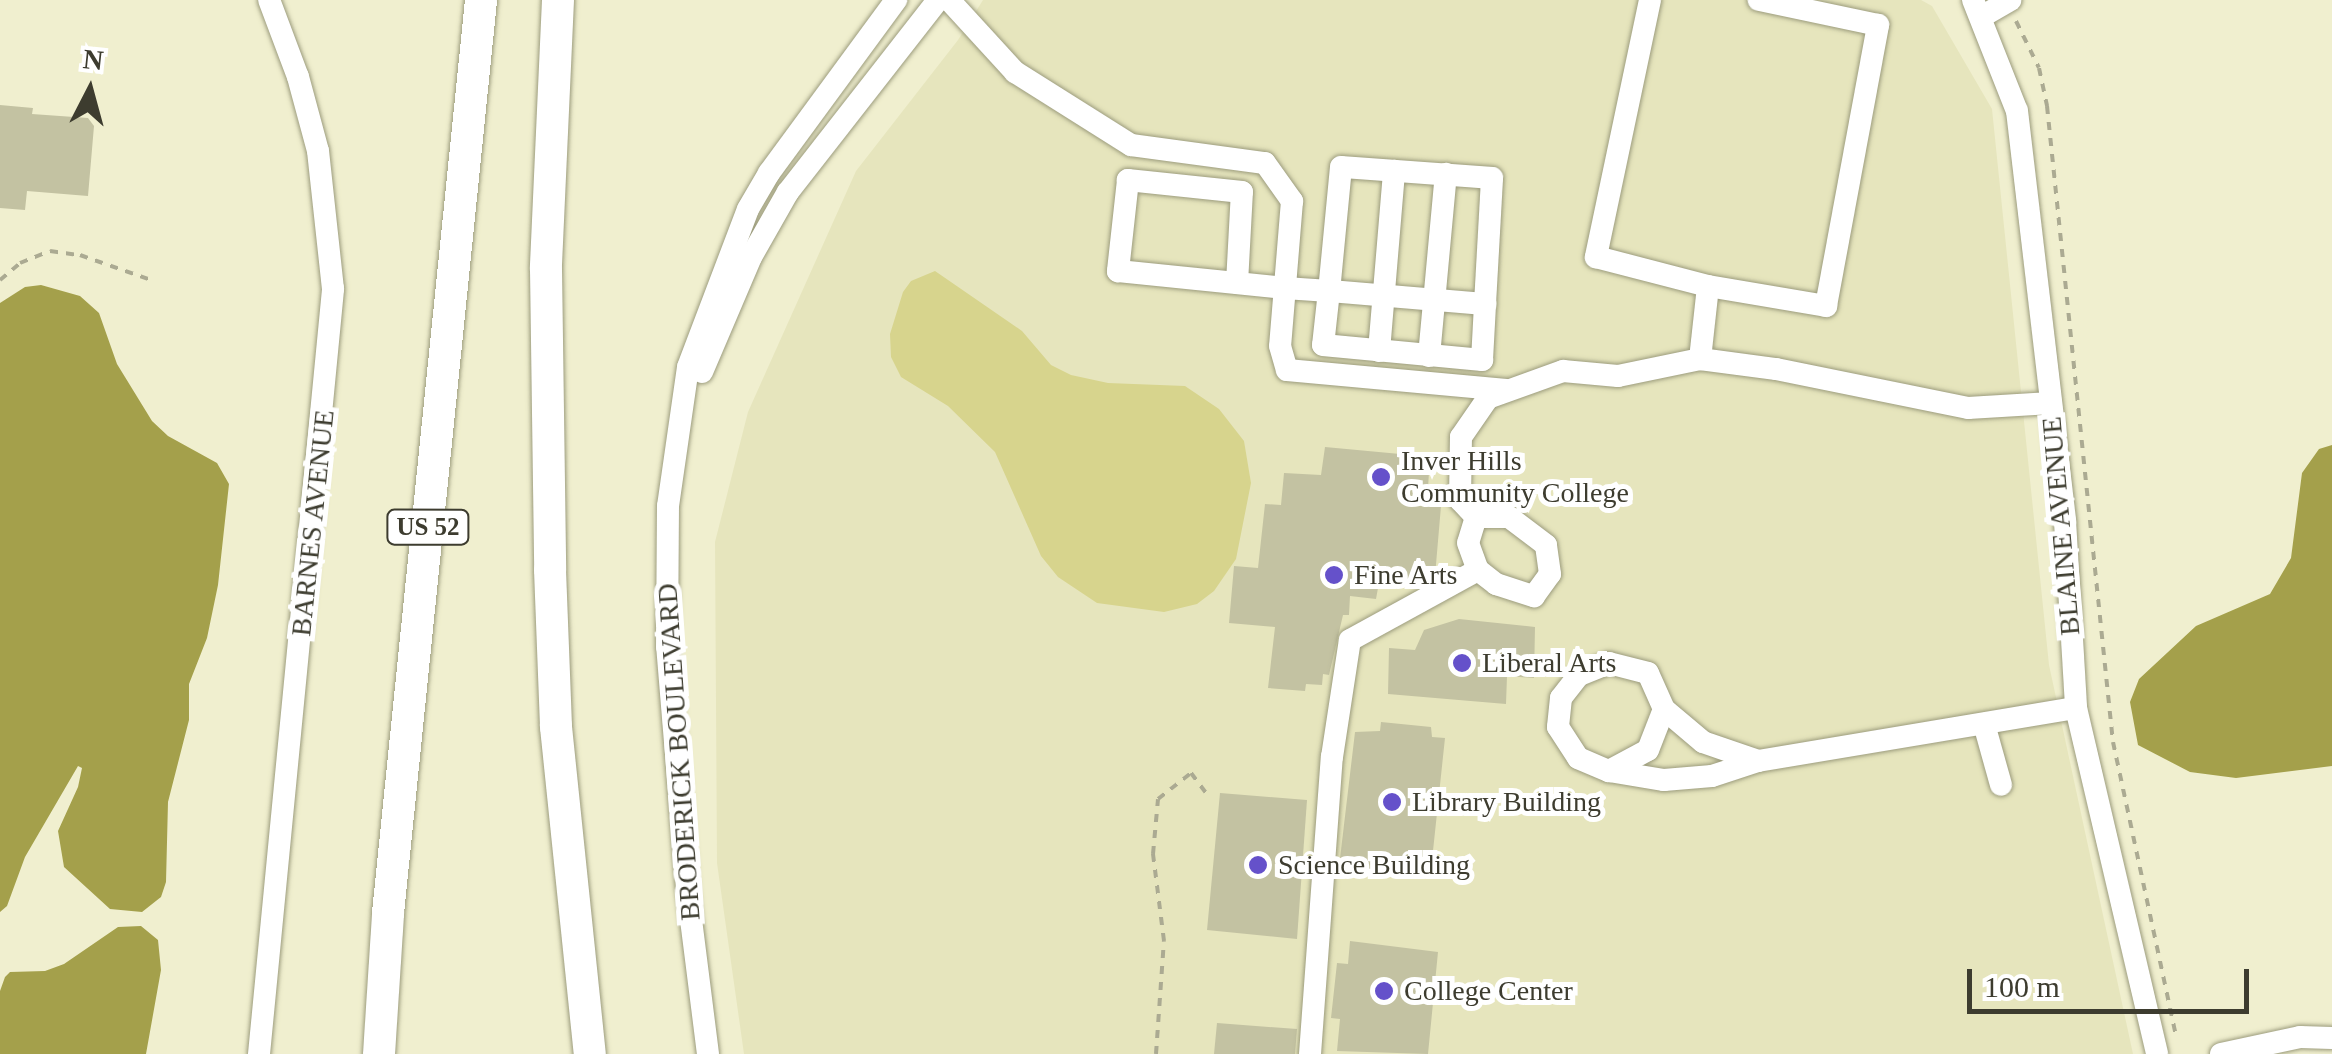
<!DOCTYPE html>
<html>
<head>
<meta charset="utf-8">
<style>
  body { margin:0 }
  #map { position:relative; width:2332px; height:1054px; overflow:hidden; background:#f0efcf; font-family:Georgia,serif }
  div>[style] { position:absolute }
  .built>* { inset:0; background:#e6e5bd }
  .green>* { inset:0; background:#d7d48d }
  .water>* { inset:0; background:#a4a04b }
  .building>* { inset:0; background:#c3c2a2 }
  .path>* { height:4px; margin-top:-2px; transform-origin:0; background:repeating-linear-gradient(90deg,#abaa92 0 8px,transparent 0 16px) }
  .roads { filter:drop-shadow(0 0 2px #9c9c7d) drop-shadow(0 0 2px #9c9c7d) }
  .minor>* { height:22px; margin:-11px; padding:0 11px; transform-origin:11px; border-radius:11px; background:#fff }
  .highway>* { height:32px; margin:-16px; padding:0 16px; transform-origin:16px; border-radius:16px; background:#fff }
  .dots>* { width:28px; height:28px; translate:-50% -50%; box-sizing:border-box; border:5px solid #fff; border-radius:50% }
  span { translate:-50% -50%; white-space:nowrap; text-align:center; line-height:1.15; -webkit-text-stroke:10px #fff; paint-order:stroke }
  .shield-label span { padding:2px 8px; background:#fff; border:2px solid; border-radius:8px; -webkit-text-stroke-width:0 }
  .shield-label { font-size:25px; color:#3d3c2f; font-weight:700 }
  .poi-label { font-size:28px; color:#3d3c2f }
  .left { translate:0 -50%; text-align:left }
  .street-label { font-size:28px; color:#3d3c2f }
  .north { position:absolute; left:40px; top:40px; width:100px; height:100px; -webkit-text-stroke:8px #fff; paint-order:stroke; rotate:6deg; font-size:28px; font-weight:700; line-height:40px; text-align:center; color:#3d3c2f }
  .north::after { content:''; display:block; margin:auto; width:35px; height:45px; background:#3d3c2f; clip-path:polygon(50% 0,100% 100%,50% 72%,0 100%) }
  .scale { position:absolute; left:1967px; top:969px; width:282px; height:45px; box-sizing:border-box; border:5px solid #3d3c2f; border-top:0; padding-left:12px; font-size:30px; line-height:35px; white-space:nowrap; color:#3d3c2f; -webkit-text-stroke:8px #fff; paint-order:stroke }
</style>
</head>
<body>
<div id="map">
  <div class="built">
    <i style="clip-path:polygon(983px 0,1921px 0,1932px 6px,1992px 109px,2049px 665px,2133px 1054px,744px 1054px,717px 863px,715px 542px,748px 412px,856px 171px,958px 40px)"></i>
  </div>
  <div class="green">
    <i style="clip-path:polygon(935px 271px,1022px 331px,1051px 365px,1071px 375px,1108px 383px,1185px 386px,1219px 409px,1244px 441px,1251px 483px,1236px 559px,1214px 591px,1197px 604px,1164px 612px,1097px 603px,1058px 577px,1041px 556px,995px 452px,948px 406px,901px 377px,891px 357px,890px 334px,903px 292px,911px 281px)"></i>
  </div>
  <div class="water">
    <i style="clip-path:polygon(41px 285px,80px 296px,99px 313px,117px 364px,152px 421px,168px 436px,217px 463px,229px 484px,218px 585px,207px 638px,189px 684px,189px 720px,168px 802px,166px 882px,161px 897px,142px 912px,110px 909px,64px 867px,58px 831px,78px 787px,82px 768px,78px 766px,25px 857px,7px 906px,0 912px,0 303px,25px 287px)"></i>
    <i style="clip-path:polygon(2332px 445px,2332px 766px,2236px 778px,2190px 772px,2138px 745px,2130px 702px,2139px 679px,2196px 626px,2270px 594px,2291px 558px,2302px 473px,2319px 449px)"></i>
    <i style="clip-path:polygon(141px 926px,158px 940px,161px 970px,146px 1054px,0 1054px,0 991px,5px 977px,10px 972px,45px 971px,64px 964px,118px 927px)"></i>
  </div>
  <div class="building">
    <i style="clip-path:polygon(0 105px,33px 108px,32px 114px,88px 118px,94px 126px,88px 196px,27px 191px,25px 210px,0 208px)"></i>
    <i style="clip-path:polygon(1325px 447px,1400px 454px,1399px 470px,1429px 472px,1427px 504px,1441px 506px,1435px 576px,1424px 583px,1389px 580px,1389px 589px,1378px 588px,1376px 599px,1350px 596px,1349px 615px,1343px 615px,1329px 675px,1323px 674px,1322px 685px,1306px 684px,1305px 691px,1268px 688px,1275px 627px,1229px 623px,1234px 566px,1258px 568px,1265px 504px,1281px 505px,1284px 473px,1321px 475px)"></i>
    <i style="clip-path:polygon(1459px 619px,1535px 627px,1534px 678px,1507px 676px,1506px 704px,1388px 694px,1389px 648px,1415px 650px,1424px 630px)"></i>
    <i style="clip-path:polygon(1381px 722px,1431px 727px,1432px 737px,1445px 738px,1430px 879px,1339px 867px,1355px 732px,1380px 731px)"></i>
    <i style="clip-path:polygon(1220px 793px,1307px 800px,1297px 939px,1207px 930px)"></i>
    <i style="clip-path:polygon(1350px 941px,1438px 952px,1428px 1054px,1337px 1051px,1340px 1019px,1331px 1018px,1337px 963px,1348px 964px)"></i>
    <i style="clip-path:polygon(1217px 1023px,1297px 1029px,1295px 1054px,1214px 1054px)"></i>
  </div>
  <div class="path">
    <i style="left:2016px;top:21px;width:52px;rotate:63.9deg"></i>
    <i style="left:2039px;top:68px;width:39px;rotate:78deg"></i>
    <i style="left:2047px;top:106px;width:639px;rotate:84.08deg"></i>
    <i style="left:2113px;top:742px;width:300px;rotate:77.9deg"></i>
    <i style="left:0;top:280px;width:26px;rotate:-40deg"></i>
    <i style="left:20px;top:263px;width:32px;rotate:-22deg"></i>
    <i style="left:50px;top:251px;width:30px;rotate:8deg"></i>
    <i style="left:80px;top:255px;width:78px;rotate:19.4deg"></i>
    <i style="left:1156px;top:1054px;width:113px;rotate:-86deg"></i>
    <i style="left:1164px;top:941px;width:88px;rotate:-97.2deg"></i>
    <i style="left:1153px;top:854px;width:55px;rotate:-84.8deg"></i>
    <i style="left:1158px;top:799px;width:42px;rotate:-38.2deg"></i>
    <i style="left:1191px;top:773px;width:25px;rotate:53deg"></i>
  </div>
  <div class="roads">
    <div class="minor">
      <i style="left:949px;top:0;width:98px;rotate:47.5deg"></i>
      <i style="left:1015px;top:72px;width:137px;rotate:32.2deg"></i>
      <i style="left:1131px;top:145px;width:135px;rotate:7.7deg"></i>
      <i style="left:1265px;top:163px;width:47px;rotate:54.6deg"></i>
      <i style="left:1292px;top:201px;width:145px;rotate:94.7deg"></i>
      <i style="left:1280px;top:346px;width:25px;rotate:74deg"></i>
      <i style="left:1287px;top:370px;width:220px;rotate:5.2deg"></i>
      <i style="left:1650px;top:0;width:263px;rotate:101.9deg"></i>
      <i style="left:1596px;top:257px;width:116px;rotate:14.5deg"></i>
      <i style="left:1708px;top:286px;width:120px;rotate:9.6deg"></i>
      <i style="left:1826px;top:306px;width:286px;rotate:-79.5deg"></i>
      <i style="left:1878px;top:25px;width:122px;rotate:-168.1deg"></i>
      <i style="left:1973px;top:0;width:119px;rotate:68.4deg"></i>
      <i style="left:2017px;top:111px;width:413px;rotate:83.3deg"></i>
      <i style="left:2065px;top:521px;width:187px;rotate:86.6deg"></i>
      <i style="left:2076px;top:708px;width:355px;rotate:76.8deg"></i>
      <i style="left:1981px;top:17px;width:34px;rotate:-30deg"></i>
      <i style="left:1237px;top:283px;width:91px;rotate:-86.9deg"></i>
      <i style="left:1242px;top:192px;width:115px;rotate:-174deg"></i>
      <i style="left:1128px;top:180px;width:92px;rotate:96.3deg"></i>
      <i style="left:1118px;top:271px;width:168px;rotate:5.8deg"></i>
      <i style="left:1285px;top:288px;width:44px;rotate:3.9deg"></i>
      <i style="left:1329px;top:291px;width:157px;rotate:4.8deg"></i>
      <i style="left:1485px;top:304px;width:126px;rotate:-86.8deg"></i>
      <i style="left:1492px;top:178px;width:151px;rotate:-175.8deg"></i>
      <i style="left:1341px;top:167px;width:125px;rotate:95.5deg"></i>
      <i style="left:1329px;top:291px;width:54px;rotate:96.3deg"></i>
      <i style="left:1323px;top:345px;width:160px;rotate:5.4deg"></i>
      <i style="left:1482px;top:360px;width:56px;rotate:-86.9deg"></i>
      <i style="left:1379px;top:351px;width:181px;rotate:-85.2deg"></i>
      <i style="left:1429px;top:356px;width:183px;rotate:-84.7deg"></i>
      <i style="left:1700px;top:359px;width:73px;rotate:-83.7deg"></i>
      <i style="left:702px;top:372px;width:125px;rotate:-66.9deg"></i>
      <i style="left:751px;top:257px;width:75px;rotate:-60.4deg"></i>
      <i style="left:788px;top:192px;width:244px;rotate:-52deg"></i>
      <i style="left:1476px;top:517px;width:27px;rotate:107deg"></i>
      <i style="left:1468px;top:543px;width:29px;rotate:70deg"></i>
      <i style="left:1478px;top:570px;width:23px;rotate:38deg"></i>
      <i style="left:1496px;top:584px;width:40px;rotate:18deg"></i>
      <i style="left:1534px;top:596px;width:27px;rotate:-54deg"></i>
      <i style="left:1550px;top:574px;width:29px;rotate:-98deg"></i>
      <i style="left:1546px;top:545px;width:46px;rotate:-142.9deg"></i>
      <i style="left:1509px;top:517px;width:33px;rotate:180deg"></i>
      <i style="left:1476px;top:517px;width:23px;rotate:-133deg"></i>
      <i style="left:1460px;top:500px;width:63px;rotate:-89.1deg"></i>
      <i style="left:1461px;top:437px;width:47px;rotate:-55.3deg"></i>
      <i style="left:1488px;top:398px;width:80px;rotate:-19.8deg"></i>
      <i style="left:1563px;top:371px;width:55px;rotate:5.2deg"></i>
      <i style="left:1618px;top:376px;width:84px;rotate:-11.7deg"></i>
      <i style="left:1700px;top:359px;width:77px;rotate:7.5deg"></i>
      <i style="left:1776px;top:369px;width:196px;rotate:11.5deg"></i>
      <i style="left:1968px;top:408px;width:83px;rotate:-3.4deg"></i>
      <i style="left:1984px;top:724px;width:63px;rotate:74.4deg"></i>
      <i style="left:1758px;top:761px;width:58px;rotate:-160.9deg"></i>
      <i style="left:1703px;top:742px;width:51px;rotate:-139.8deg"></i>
      <i style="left:1664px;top:709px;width:39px;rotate:-114deg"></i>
      <i style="left:1648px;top:673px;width:40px;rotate:-165.6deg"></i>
      <i style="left:1609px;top:663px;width:32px;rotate:158deg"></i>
      <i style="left:1579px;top:675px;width:29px;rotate:128deg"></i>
      <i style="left:1561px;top:698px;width:29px;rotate:96deg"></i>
      <i style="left:1558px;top:727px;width:37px;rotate:57deg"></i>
      <i style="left:1578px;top:758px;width:34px;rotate:23deg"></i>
      <i style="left:1609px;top:771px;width:56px;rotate:9.3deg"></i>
      <i style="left:1664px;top:780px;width:48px;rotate:-4.8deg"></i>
      <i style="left:1712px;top:776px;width:48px;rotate:-18.1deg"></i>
      <i style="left:1758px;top:761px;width:322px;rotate:-9.5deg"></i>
      <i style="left:1609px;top:771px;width:44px;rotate:-28.3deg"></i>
      <i style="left:1648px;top:750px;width:44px;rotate:-68.7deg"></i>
      <i style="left:259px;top:1054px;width:769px;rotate:-84.47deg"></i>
      <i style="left:333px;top:289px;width:139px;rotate:-96.2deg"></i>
      <i style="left:318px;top:151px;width:77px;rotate:-105.1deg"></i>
      <i style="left:298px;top:77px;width:82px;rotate:-110.6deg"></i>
      <i style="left:708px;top:1054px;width:167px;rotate:-97.2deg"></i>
      <i style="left:687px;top:888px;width:242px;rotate:-94.7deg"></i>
      <i style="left:667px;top:647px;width:141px;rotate:-89.6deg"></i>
      <i style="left:668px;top:506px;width:140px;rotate:-81.8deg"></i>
      <i style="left:688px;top:367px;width:169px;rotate:-69.2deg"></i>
      <i style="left:748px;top:209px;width:42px;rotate:-59.7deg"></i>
      <i style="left:769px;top:173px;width:215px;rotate:-53.7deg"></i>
      <i style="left:1310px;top:1054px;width:298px;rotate:-85.8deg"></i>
      <i style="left:1332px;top:757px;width:118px;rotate:-81.3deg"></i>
      <i style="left:1350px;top:640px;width:146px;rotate:-28.7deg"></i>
      <i style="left:2221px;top:1054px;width:81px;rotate:-12.1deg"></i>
      <i style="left:2300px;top:1037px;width:32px;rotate:2deg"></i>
    </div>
    <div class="highway">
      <i style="left:558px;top:0;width:269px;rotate:92.6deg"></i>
      <i style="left:546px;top:269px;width:301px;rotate:89.2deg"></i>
      <i style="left:550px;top:570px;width:157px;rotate:87.8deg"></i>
      <i style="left:556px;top:727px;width:329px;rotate:84.1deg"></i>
      <i style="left:379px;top:1054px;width:141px;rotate:-86.3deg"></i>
      <i style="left:388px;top:913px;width:918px;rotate:-84.18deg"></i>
    </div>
  </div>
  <div class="dots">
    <i style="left:1381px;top:477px;background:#6551ca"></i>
    <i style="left:1334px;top:575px;background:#6551ca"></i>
    <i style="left:1462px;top:663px;background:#6551ca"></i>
    <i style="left:1392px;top:802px;background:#6551ca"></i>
    <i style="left:1258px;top:865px;background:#6551ca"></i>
    <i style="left:1384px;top:991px;background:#6551ca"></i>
  </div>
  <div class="shield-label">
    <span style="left:428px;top:527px">US 52</span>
  </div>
  <div class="poi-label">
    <span class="left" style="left:1401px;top:477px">Inver Hills<br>Community College</span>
    <span class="left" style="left:1354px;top:575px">Fine Arts</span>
    <span class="left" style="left:1482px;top:663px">Liberal Arts</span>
    <span class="left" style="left:1412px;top:802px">Library Building</span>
    <span class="left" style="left:1278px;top:865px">Science Building</span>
    <span class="left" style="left:1404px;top:991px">College Center</span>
  </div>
  <div class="street-label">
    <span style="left:313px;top:523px;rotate:-84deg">BARNES AVENUE</span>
    <span style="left:2061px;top:526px;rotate:-95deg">BLAINE AVENUE</span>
    <span style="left:679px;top:752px;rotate:-94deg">BRODERICK BOULEVARD</span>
  </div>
  <div class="north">N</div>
  <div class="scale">100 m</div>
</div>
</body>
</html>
